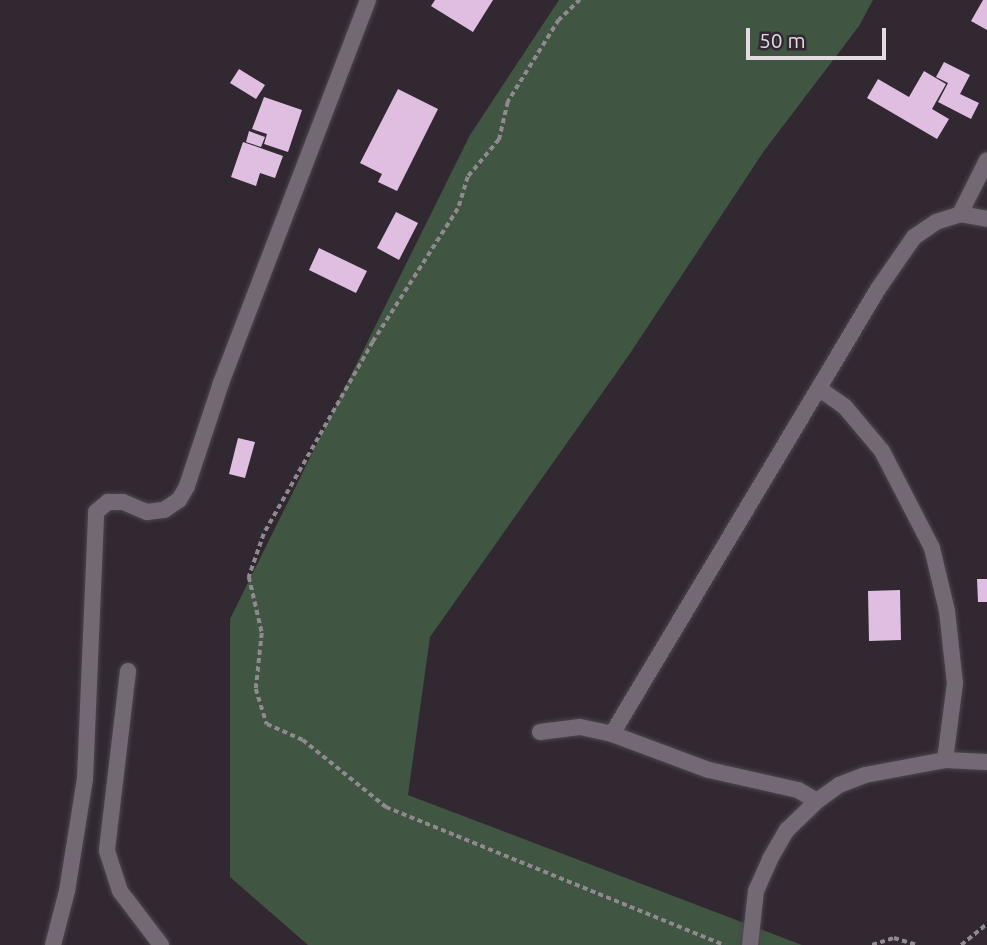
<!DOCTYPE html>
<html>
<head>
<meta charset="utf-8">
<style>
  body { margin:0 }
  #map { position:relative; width:987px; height:945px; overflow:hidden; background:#312831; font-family:Ubuntu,sans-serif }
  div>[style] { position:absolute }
  .green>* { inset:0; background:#405542 }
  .building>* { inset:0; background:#e0bee2 }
  .path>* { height:3.5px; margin-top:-1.75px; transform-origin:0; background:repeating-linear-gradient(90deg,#908990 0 5px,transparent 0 8.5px) }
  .roads { filter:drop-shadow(0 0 2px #4d464d) drop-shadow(0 0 2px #4d464d) }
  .minor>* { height:16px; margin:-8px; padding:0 8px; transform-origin:8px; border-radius:8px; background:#736974 }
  span { translate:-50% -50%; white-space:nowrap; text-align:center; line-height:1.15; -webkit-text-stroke:7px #312831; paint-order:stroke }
  .scale { position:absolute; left:746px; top:28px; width:140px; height:32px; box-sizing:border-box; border:4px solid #e2dce2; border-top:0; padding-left:9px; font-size:21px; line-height:24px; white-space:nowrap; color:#e2dce2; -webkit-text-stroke:5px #312831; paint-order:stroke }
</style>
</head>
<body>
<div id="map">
  <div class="green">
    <i style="clip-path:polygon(559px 0,873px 0,859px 26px,764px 151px,629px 355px,430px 637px,408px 795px,802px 945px,308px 945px,230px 877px,230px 619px,470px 135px)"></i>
  </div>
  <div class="building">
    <i style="clip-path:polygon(435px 0,493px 0,473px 32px,431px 6px)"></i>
    <i style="clip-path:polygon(983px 0,987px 0,987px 30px,971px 21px)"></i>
    <i style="clip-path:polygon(944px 62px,970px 75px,960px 94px,979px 103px,971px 119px,938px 102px,948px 83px,936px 77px)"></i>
    <i style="clip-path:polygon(239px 69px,265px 85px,256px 99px,230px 83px)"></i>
    <i style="clip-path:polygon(924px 71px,946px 84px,932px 109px,949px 119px,937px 139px,867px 98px,878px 79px,909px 97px)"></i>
    <i style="clip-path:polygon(398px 89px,438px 109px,397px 191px,378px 182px,382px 174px,360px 163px)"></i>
    <i style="clip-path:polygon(264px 97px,302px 110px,288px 152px,264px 144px,267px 134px,252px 129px)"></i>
    <i style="clip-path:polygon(249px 131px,265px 137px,261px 147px,246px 142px)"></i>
    <i style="clip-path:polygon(243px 142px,283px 156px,275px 178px,260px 173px,256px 186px,231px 177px)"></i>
    <i style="clip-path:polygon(396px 212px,418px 223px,399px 260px,377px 248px)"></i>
    <i style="clip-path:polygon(319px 248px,367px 271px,356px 293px,309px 270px)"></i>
    <i style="clip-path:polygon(238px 438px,255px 442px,245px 478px,229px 474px)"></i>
    <i style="clip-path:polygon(977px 579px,987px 579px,987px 602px,978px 602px)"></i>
    <i style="clip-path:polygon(900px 590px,901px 640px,869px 641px,868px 591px)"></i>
  </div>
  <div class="path">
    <i style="left:580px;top:0;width:29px;rotate:136deg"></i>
    <i style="left:559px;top:20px;width:97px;rotate:121.9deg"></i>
    <i style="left:508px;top:102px;width:39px;rotate:103deg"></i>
    <i style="left:499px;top:140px;width:48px;rotate:130deg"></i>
    <i style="left:468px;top:177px;width:34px;rotate:107deg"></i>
    <i style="left:458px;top:209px;width:158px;rotate:122.6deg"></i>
    <i style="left:373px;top:342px;width:221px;rotate:119.6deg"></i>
    <i style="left:264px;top:534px;width:46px;rotate:109.2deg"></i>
    <i style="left:249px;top:577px;width:57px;rotate:76.9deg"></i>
    <i style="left:262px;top:633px;width:56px;rotate:96.1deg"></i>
    <i style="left:256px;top:689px;width:37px;rotate:73deg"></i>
    <i style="left:267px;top:724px;width:39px;rotate:24deg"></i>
    <i style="left:303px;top:740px;width:107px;rotate:38.9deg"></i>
    <i style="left:386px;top:807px;width:366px;rotate:22.2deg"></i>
    <i style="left:872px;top:945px;width:23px;rotate:-18deg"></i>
    <i style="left:894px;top:938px;width:24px;rotate:17deg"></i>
    <i style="left:961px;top:945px;width:33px;rotate:-39deg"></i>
  </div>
  <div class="roads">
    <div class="minor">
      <i style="left:960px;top:214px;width:27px;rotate:10deg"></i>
      <i style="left:821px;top:390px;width:29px;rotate:35deg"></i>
      <i style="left:845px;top:407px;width:57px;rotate:49.9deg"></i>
      <i style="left:882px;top:451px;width:109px;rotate:62.7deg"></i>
      <i style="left:932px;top:548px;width:65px;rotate:76.6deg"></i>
      <i style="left:947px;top:611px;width:72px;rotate:83.7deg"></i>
      <i style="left:955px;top:683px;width:78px;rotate:97.4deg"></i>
      <i style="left:128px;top:671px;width:181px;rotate:96.7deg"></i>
      <i style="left:107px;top:851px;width:42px;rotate:72deg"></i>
      <i style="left:120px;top:891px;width:68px;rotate:52.8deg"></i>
      <i style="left:540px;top:732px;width:40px;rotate:-7.1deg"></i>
      <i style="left:580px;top:727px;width:33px;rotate:12deg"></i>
      <i style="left:612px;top:734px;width:103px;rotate:20.4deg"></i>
      <i style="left:709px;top:770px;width:91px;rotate:12.7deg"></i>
      <i style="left:798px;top:790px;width:22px;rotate:30deg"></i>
      <i style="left:612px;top:734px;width:518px;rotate:-59.13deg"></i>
      <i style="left:878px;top:289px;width:63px;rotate:-55.3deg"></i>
      <i style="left:914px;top:237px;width:27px;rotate:-34deg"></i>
      <i style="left:936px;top:222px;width:25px;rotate:-18deg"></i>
      <i style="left:960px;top:214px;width:60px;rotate:-63.4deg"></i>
      <i style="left:53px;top:945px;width:56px;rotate:-75.5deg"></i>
      <i style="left:67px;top:891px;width:113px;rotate:-80.9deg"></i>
      <i style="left:85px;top:779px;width:267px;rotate:-87.6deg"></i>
      <i style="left:96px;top:512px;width:16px;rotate:-40deg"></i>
      <i style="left:108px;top:502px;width:15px"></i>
      <i style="left:123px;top:502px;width:26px;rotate:23deg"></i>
      <i style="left:147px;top:512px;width:17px;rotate:-7deg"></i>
      <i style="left:164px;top:510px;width:18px;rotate:-34deg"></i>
      <i style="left:179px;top:500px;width:16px;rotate:-60deg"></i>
      <i style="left:187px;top:486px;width:108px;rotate:-71.7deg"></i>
      <i style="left:221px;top:383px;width:410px;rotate:-69deg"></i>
      <i style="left:750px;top:945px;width:54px;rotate:-83.7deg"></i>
      <i style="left:756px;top:891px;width:35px;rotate:-66deg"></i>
      <i style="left:770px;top:859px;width:34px;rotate:-60deg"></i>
      <i style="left:787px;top:830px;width:42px;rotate:-44deg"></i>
      <i style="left:817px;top:801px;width:27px;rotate:-36deg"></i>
      <i style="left:839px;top:785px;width:28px;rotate:-21deg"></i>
      <i style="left:865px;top:775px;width:81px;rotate:-10.6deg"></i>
      <i style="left:945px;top:760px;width:42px;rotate:2.7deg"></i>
    </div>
  </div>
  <div class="scale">50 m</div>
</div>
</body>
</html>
